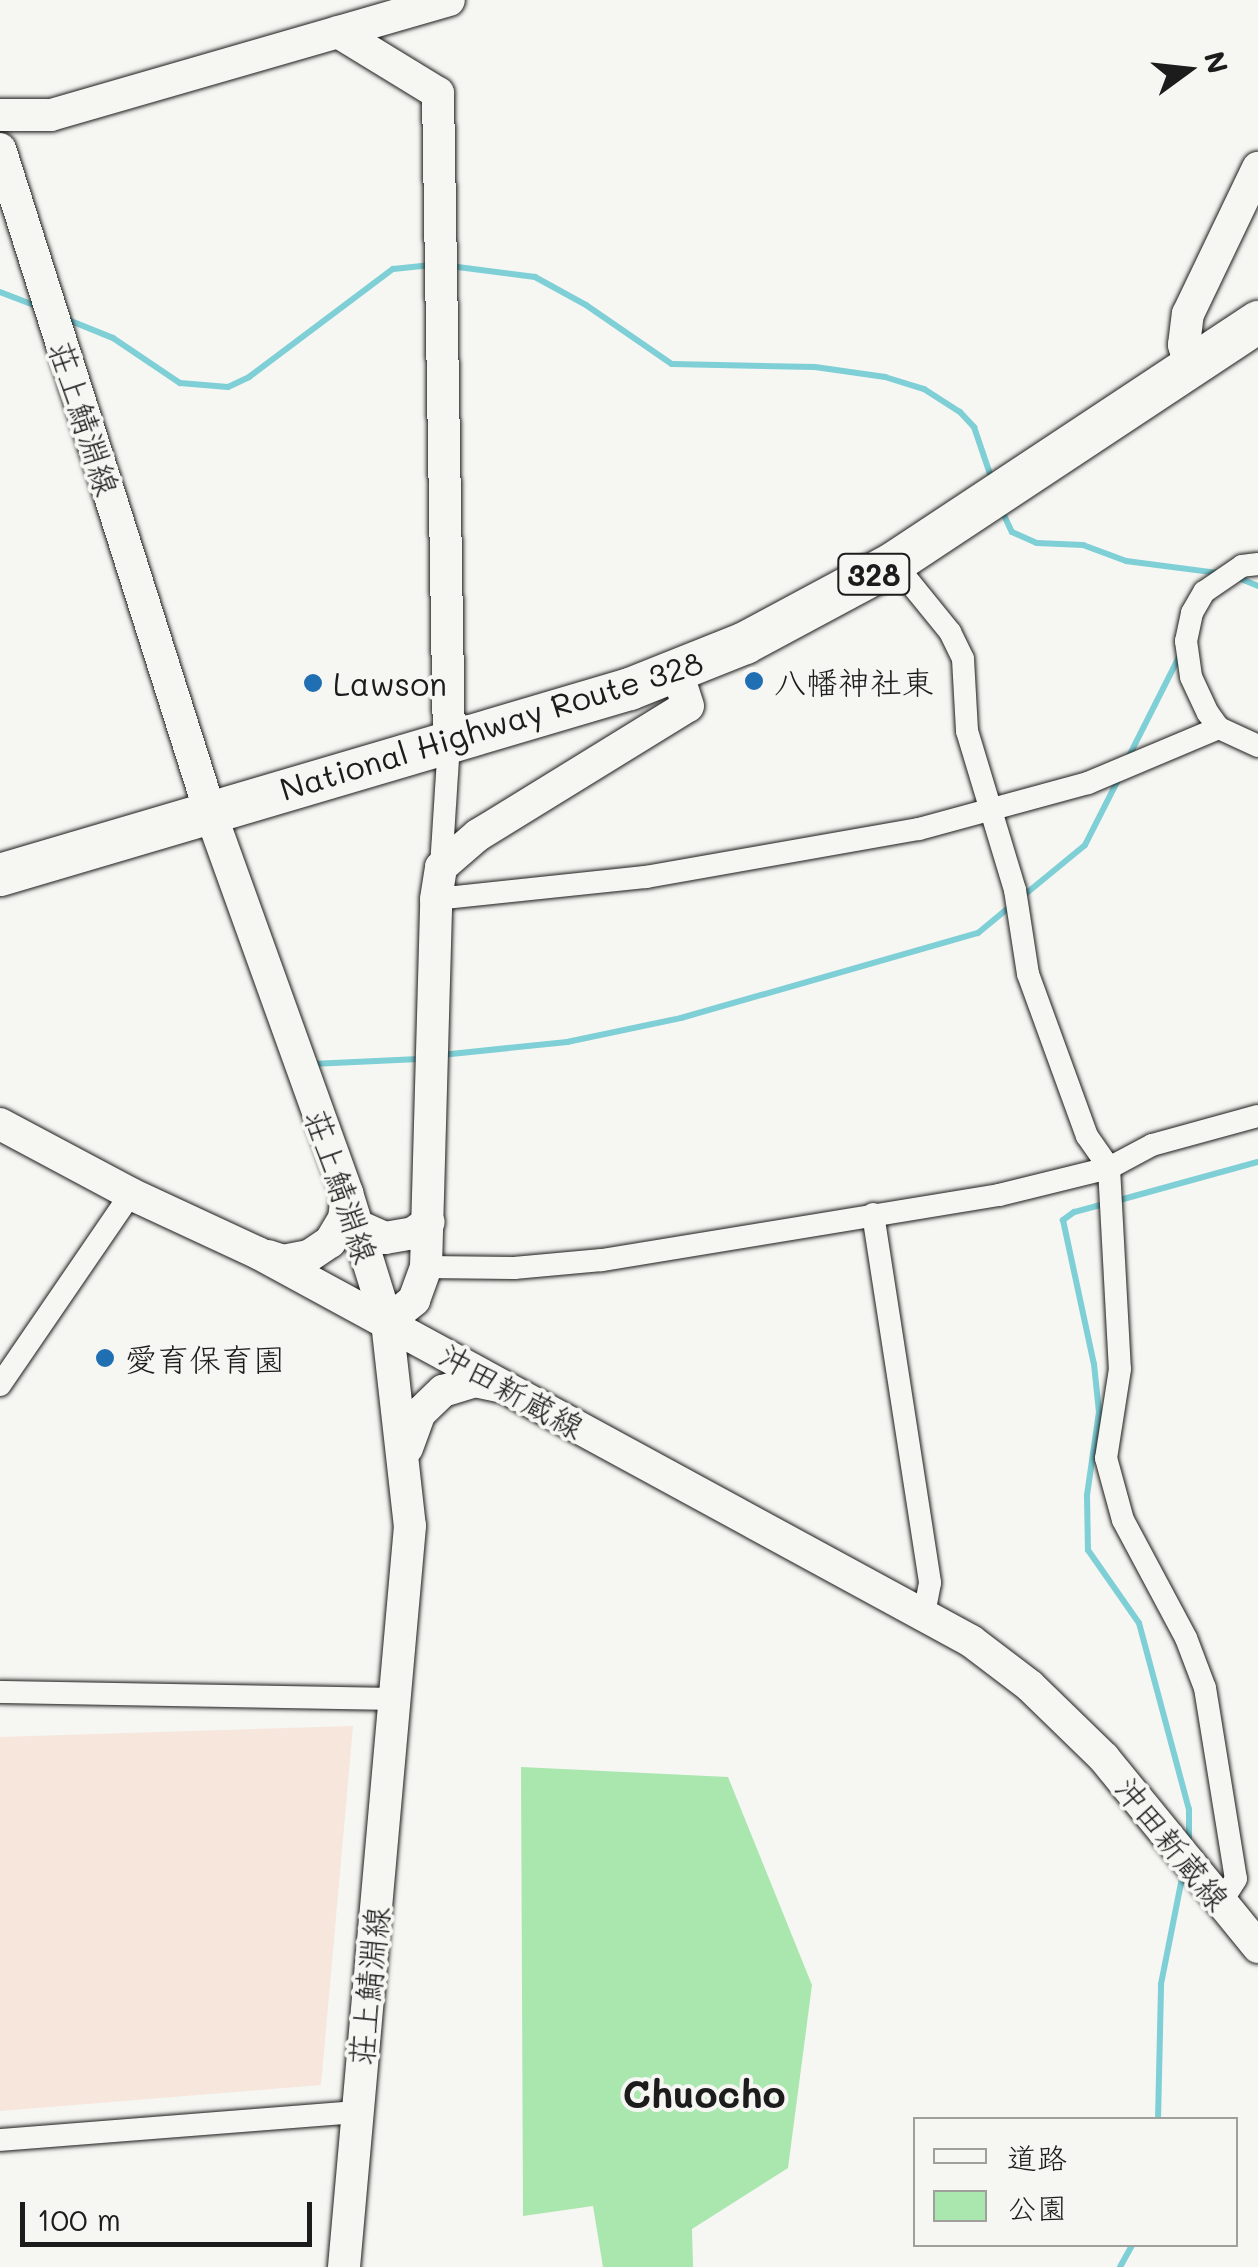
<!DOCTYPE html>
<html>
<head>
<meta charset="utf-8">
<style>
  body { margin:0 }
  #map { position:relative; width:1258px; height:2267px; overflow:hidden; background:#f6f6f2; font-family:Mali,"Klee One",sans-serif }
  div>[style] { position:absolute }
  .built>* { inset:0; background:#f6e6dc }
  .green>* { inset:0; background:#a9e7af }
  .stream>* { height:6px; margin:-3px; padding:0 3px; transform-origin:3px; border-radius:3px; background:#7ecfd6 }
  .roads { filter:drop-shadow(0 0 2px #1c1c1c) drop-shadow(0 0 2px #1c1c1c) }
  .street>* { height:22px; margin:-11px; padding:0 11px; transform-origin:11px; border-radius:11px; background:#f6f6f2 }
  .secondary>* { height:32px; margin:-16px; padding:0 16px; transform-origin:16px; border-radius:16px; background:#f6f6f2 }
  .highway>* { height:42px; margin:-21px; padding:0 21px; transform-origin:21px; border-radius:21px; background:#f6f6f2 }
  .dots>* { width:28px; height:28px; translate:-50% -50%; box-sizing:border-box; border:5px solid #f6f6f2; border-radius:50% }
  span { translate:-50% -50%; white-space:nowrap; text-align:center; line-height:1.15; -webkit-text-stroke:8px #f6f6f2; paint-order:stroke }
  .shield-label span { padding:2px 8px; background:#f6f6f2; border:2px solid; border-radius:8px; -webkit-text-stroke-width:0 }
  .shield-label { font-size:30px; color:#1c1c1c; font-weight:700 }
  .street-label { font-size:32px; color:#1c1c1c }
  .poi-label { font-size:32px; color:#1c1c1c }
  .left { translate:0 -50%; text-align:left }
  .quarter-label { font-size:38px; color:#1c1c1c; font-weight:700 }
  .legend { position:absolute; left:913px; top:2117px; width:325px; height:130px; box-sizing:border-box; background:#f6f6f2; border:2px solid #9f9f9c; margin:0; padding:12px 18px; list-style:none; font-size:30px; color:#1c1c1c }
  .legend li { display:flex; align-items:center; gap:20px; height:50px }
  .legend b { width:50px; border:2px solid #9f9f9c }
  .north { position:absolute; left:1138px; top:20px; width:100px; height:100px; -webkit-text-stroke:8px #f6f6f2; paint-order:stroke; rotate:75deg; font-size:28px; font-weight:700; line-height:40px; text-align:center; color:#1c1c1c }
  .north::after { content:''; display:block; margin:auto; width:35px; height:45px; background:#1c1c1c; clip-path:polygon(50% 0,100% 100%,50% 72%,0 100%) }
  .scale { position:absolute; left:20px; top:2202px; width:292px; height:45px; box-sizing:border-box; border:5px solid #1c1c1c; border-top:0; padding-left:12px; font-size:30px; line-height:35px; white-space:nowrap; color:#1c1c1c; -webkit-text-stroke:8px #f6f6f2; paint-order:stroke }
</style>
</head>
<body>
<div id="map">
  <div class="built">
    <i style="clip-path:polygon(353px 1726px,321px 2085px,0 2111px,0 1737px)"></i>
  </div>
  <div class="green">
    <i style="clip-path:polygon(521px 1767px,728px 1777px,812px 1985px,788px 2168px,692px 2229px,693px 2267px,603px 2267px,593px 2206px,523px 2216px)"></i>
  </div>
  <div class="stream">
    <i style="left:450px;top:266px;width:86px;rotate:7.4deg"></i>
    <i style="left:535px;top:277px;width:58px;rotate:28.8deg"></i>
    <i style="left:586px;top:305px;width:104px;rotate:34.5deg"></i>
    <i style="left:672px;top:364px;width:143px;rotate:1.2deg"></i>
    <i style="left:815px;top:367px;width:71px;rotate:8.1deg"></i>
    <i style="left:885px;top:377px;width:41px;rotate:17.1deg"></i>
    <i style="left:924px;top:389px;width:43px;rotate:32.6deg"></i>
    <i style="left:960px;top:412px;width:21px;rotate:47deg"></i>
    <i style="left:974px;top:427px;width:56px;rotate:71.2deg"></i>
    <i style="left:0;top:292px;width:39px;rotate:21deg"></i>
    <i style="left:66px;top:319px;width:51px;rotate:22deg"></i>
    <i style="left:113px;top:338px;width:81px;rotate:33.9deg"></i>
    <i style="left:180px;top:383px;width:48px;rotate:4.8deg"></i>
    <i style="left:228px;top:387px;width:23px;rotate:-25deg"></i>
    <i style="left:249px;top:377px;width:180px;rotate:-36.9deg"></i>
    <i style="left:393px;top:269px;width:39px;rotate:-6deg"></i>
    <i style="left:1002px;top:511px;width:23px;rotate:65deg"></i>
    <i style="left:1012px;top:532px;width:27px;rotate:24deg"></i>
    <i style="left:1037px;top:543px;width:46px;rotate:2.5deg"></i>
    <i style="left:1083px;top:545px;width:46px;rotate:20.4deg"></i>
    <i style="left:1126px;top:561px;width:94px;rotate:7.4deg"></i>
    <i style="left:1236px;top:577px;width:24px;rotate:22deg"></i>
    <i style="left:1127px;top:760px;width:118px;rotate:-63.2deg"></i>
    <i style="left:1023px;top:896px;width:80px;rotate:-39.4deg"></i>
    <i style="left:1085px;top:845px;width:77px;rotate:-63.1deg"></i>
    <i style="left:441px;top:1055px;width:127px;rotate:-5.9deg"></i>
    <i style="left:567px;top:1042px;width:116px;rotate:-11.9deg"></i>
    <i style="left:681px;top:1018px;width:309px;rotate:-16deg"></i>
    <i style="left:978px;top:933px;width:45px;rotate:-39.6deg"></i>
    <i style="left:312px;top:1064px;width:107px;rotate:-2.7deg"></i>
    <i style="left:1116px;top:1201px;width:147px;rotate:-15.4deg"></i>
    <i style="left:1104px;top:1204px;width:31px;rotate:165deg"></i>
    <i style="left:1074px;top:1212px;width:14px;rotate:144deg"></i>
    <i style="left:1063px;top:1220px;width:147px;rotate:77.9deg"></i>
    <i style="left:1094px;top:1364px;width:48px;rotate:84.1deg"></i>
    <i style="left:1099px;top:1412px;width:84px;rotate:98.2deg"></i>
    <i style="left:1087px;top:1495px;width:55px;rotate:89deg"></i>
    <i style="left:1088px;top:1550px;width:89px;rotate:55.1deg"></i>
    <i style="left:1139px;top:1623px;width:193px;rotate:75deg"></i>
    <i style="left:1189px;top:1809px;width:32px;rotate:90deg"></i>
    <i style="left:1158px;top:2120px;width:136px;rotate:-88.7deg"></i>
    <i style="left:1161px;top:1984px;width:113px;rotate:-78.8deg"></i>
    <i style="left:1120px;top:2267px;width:26px;rotate:-61deg"></i>
  </div>
  <div class="roads">
    <div class="street">
      <i style="left:894px;top:563px;width:89px;rotate:50.9deg"></i>
      <i style="left:950px;top:632px;width:30px;rotate:64deg"></i>
      <i style="left:963px;top:659px;width:72px;rotate:86.8deg"></i>
      <i style="left:967px;top:731px;width:166px;rotate:73.2deg"></i>
      <i style="left:1015px;top:890px;width:85px;rotate:81.2deg"></i>
      <i style="left:1028px;top:974px;width:172px;rotate:70deg"></i>
      <i style="left:1087px;top:1136px;width:39px;rotate:55deg"></i>
      <i style="left:1109px;top:1168px;width:201px;rotate:86.9deg"></i>
      <i style="left:1120px;top:1369px;width:90px;rotate:98.9deg"></i>
      <i style="left:1106px;top:1458px;width:64px;rotate:74.7deg"></i>
      <i style="left:1123px;top:1520px;width:134px;rotate:61.9deg"></i>
      <i style="left:1186px;top:1638px;width:53px;rotate:69.2deg"></i>
      <i style="left:1205px;top:1688px;width:193px;rotate:80.8deg"></i>
      <i style="left:1236px;top:1879px;width:27px;rotate:123deg"></i>
      <i style="left:1258px;top:564px;width:16px;rotate:173deg"></i>
      <i style="left:1242px;top:566px;width:46px;rotate:145.6deg"></i>
      <i style="left:1204px;top:592px;width:24px;rotate:120deg"></i>
      <i style="left:1192px;top:613px;width:29px;rotate:102deg"></i>
      <i style="left:1186px;top:641px;width:36px;rotate:82deg"></i>
      <i style="left:1191px;top:677px;width:40px;rotate:65deg"></i>
      <i style="left:1208px;top:713px;width:19px;rotate:54deg"></i>
      <i style="left:1219px;top:728px;width:43px;rotate:24.8deg"></i>
      <i style="left:441px;top:867px;width:125px;rotate:-86.3deg"></i>
      <i style="left:436px;top:899px;width:211px;rotate:-6deg"></i>
      <i style="left:646px;top:877px;width:277px;rotate:-10deg"></i>
      <i style="left:919px;top:829px;width:175px;rotate:-15.2deg"></i>
      <i style="left:1088px;top:783px;width:142px;rotate:-22.8deg"></i>
      <i style="left:873px;top:1214px;width:373px;rotate:81.2deg"></i>
      <i style="left:930px;top:1583px;width:33px;rotate:101deg"></i>
      <i style="left:426px;top:1267px;width:88px;rotate:0.7deg"></i>
      <i style="left:514px;top:1268px;width:88px;rotate:-5.2deg"></i>
      <i style="left:602px;top:1260px;width:402px;rotate:-9.3deg"></i>
      <i style="left:999px;top:1195px;width:113px;rotate:-13.8deg"></i>
      <i style="left:1109px;top:1168px;width:49px;rotate:-28.1deg"></i>
      <i style="left:1152px;top:1145px;width:110px;rotate:-15.3deg"></i>
      <i style="left:0;top:1385px;width:232px;rotate:-55.6deg"></i>
      <i style="left:0;top:1692px;width:398px;rotate:1deg"></i>
      <i style="left:0;top:2140px;width:356px;rotate:-4.5deg"></i>
    </div>
    <div class="secondary">
      <i style="left:338px;top:32px;width:117px;rotate:31.4deg"></i>
      <i style="left:438px;top:93px;width:649px;rotate:89.03deg"></i>
      <i style="left:0;top:115px;width:51px"></i>
      <i style="left:51px;top:115px;width:414px;rotate:-16.1deg"></i>
      <i style="left:0;top:149px;width:695px;rotate:72.42deg"></i>
      <i style="left:210px;top:812px;width:405px;rotate:70.2deg"></i>
      <i style="left:347px;top:1193px;width:135px;rotate:72.8deg"></i>
      <i style="left:387px;top:1322px;width:205px;rotate:83.6deg"></i>
      <i style="left:410px;top:1526px;width:744px;rotate:95.09deg"></i>
      <i style="left:1190px;top:367px;width:23px;rotate:-105deg"></i>
      <i style="left:1184px;top:345px;width:31px;rotate:-83deg"></i>
      <i style="left:1188px;top:314px;width:162px;rotate:-64.4deg"></i>
      <i style="left:0;top:1124px;width:149px;rotate:28.1deg"></i>
      <i style="left:131px;top:1194px;width:140px;rotate:24.9deg"></i>
      <i style="left:258px;top:1253px;width:812px;rotate:28.55deg"></i>
      <i style="left:971px;top:1641px;width:74px;rotate:37.3deg"></i>
      <i style="left:1030px;top:1686px;width:103px;rotate:44.2deg"></i>
      <i style="left:1104px;top:1758px;width:244px;rotate:50.8deg"></i>
      <i style="left:356px;top:1225px;width:32px;rotate:24deg"></i>
      <i style="left:385px;top:1238px;width:28px;rotate:-10deg"></i>
      <i style="left:413px;top:1233px;width:19px;rotate:-35deg"></i>
      <i style="left:268px;top:1256px;width:16px;rotate:18deg"></i>
      <i style="left:283px;top:1261px;width:26px;rotate:-11deg"></i>
      <i style="left:309px;top:1256px;width:25px;rotate:-34deg"></i>
      <i style="left:330px;top:1242px;width:27px;rotate:-59deg"></i>
      <i style="left:344px;top:1219px;width:26px;rotate:-83deg"></i>
      <i style="left:387px;top:1322px;width:35px;rotate:-39deg"></i>
      <i style="left:414px;top:1300px;width:35px;rotate:-70deg"></i>
      <i style="left:426px;top:1267px;width:368px;rotate:-88.4deg"></i>
      <i style="left:436px;top:899px;width:32px;rotate:-81deg"></i>
      <i style="left:441px;top:867px;width:49px;rotate:-40.9deg"></i>
      <i style="left:478px;top:835px;width:246px;rotate:-31.6deg"></i>
      <i style="left:688px;top:706px;width:36px;rotate:-108deg"></i>
      <i style="left:407px;top:1448px;width:37px;rotate:-70deg"></i>
      <i style="left:420px;top:1413px;width:32px;rotate:-44deg"></i>
      <i style="left:443px;top:1391px;width:34px;rotate:-17deg"></i>
      <i style="left:475px;top:1381px;width:24px;rotate:12deg"></i>
    </div>
    <div class="highway">
      <i style="left:0;top:875px;width:657px;rotate:-16.45deg"></i>
      <i style="left:630px;top:689px;width:124px;rotate:-21.8deg"></i>
      <i style="left:745px;top:643px;width:169px;rotate:-28.2deg"></i>
      <i style="left:894px;top:563px;width:437px;rotate:-33.5deg"></i>
    </div>
  </div>
  <div class="dots">
    <i style="left:754px;top:681px;background:#1f6fb2"></i>
    <i style="left:313px;top:683px;background:#1f6fb2"></i>
    <i style="left:105px;top:1358px;background:#1f6fb2"></i>
  </div>
  <div class="shield-label">
    <span style="left:874px;top:574px">328</span>
  </div>
  <div class="street-label">
    <span style="left:85px;top:418px;rotate:72deg">荘上鯖淵線</span>
    <span style="left:491px;top:725px;rotate:-17deg">National Highway Route 328</span>
    <span style="left:342px;top:1186px;rotate:71deg">荘上鯖淵線</span>
    <span style="left:512px;top:1390px;rotate:29deg">沖田新蔵線</span>
    <span style="left:1173px;top:1843px;rotate:51deg">沖田新蔵線</span>
    <span style="left:368px;top:1986px;rotate:-84deg">荘上鯖淵線</span>
  </div>
  <div class="poi-label">
    <span class="left" style="left:774px;top:681px">八幡神社東</span>
    <span class="left" style="left:333px;top:683px">Lawson</span>
    <span class="left" style="left:125px;top:1358px">愛育保育園</span>
  </div>
  <div class="quarter-label">
    <span style="left:704px;top:2094px">Chuocho</span>
  </div>
  <ul class="legend">
  <li><b style="height:12px;background:#f6f6f2"></b>道路</li>
  <li><b style="height:28px;background:#a9e7af"></b>公園</li>
  </ul>
  <div class="north">N</div>
  <div class="scale">100 m</div>
</div>
</body>
</html>
